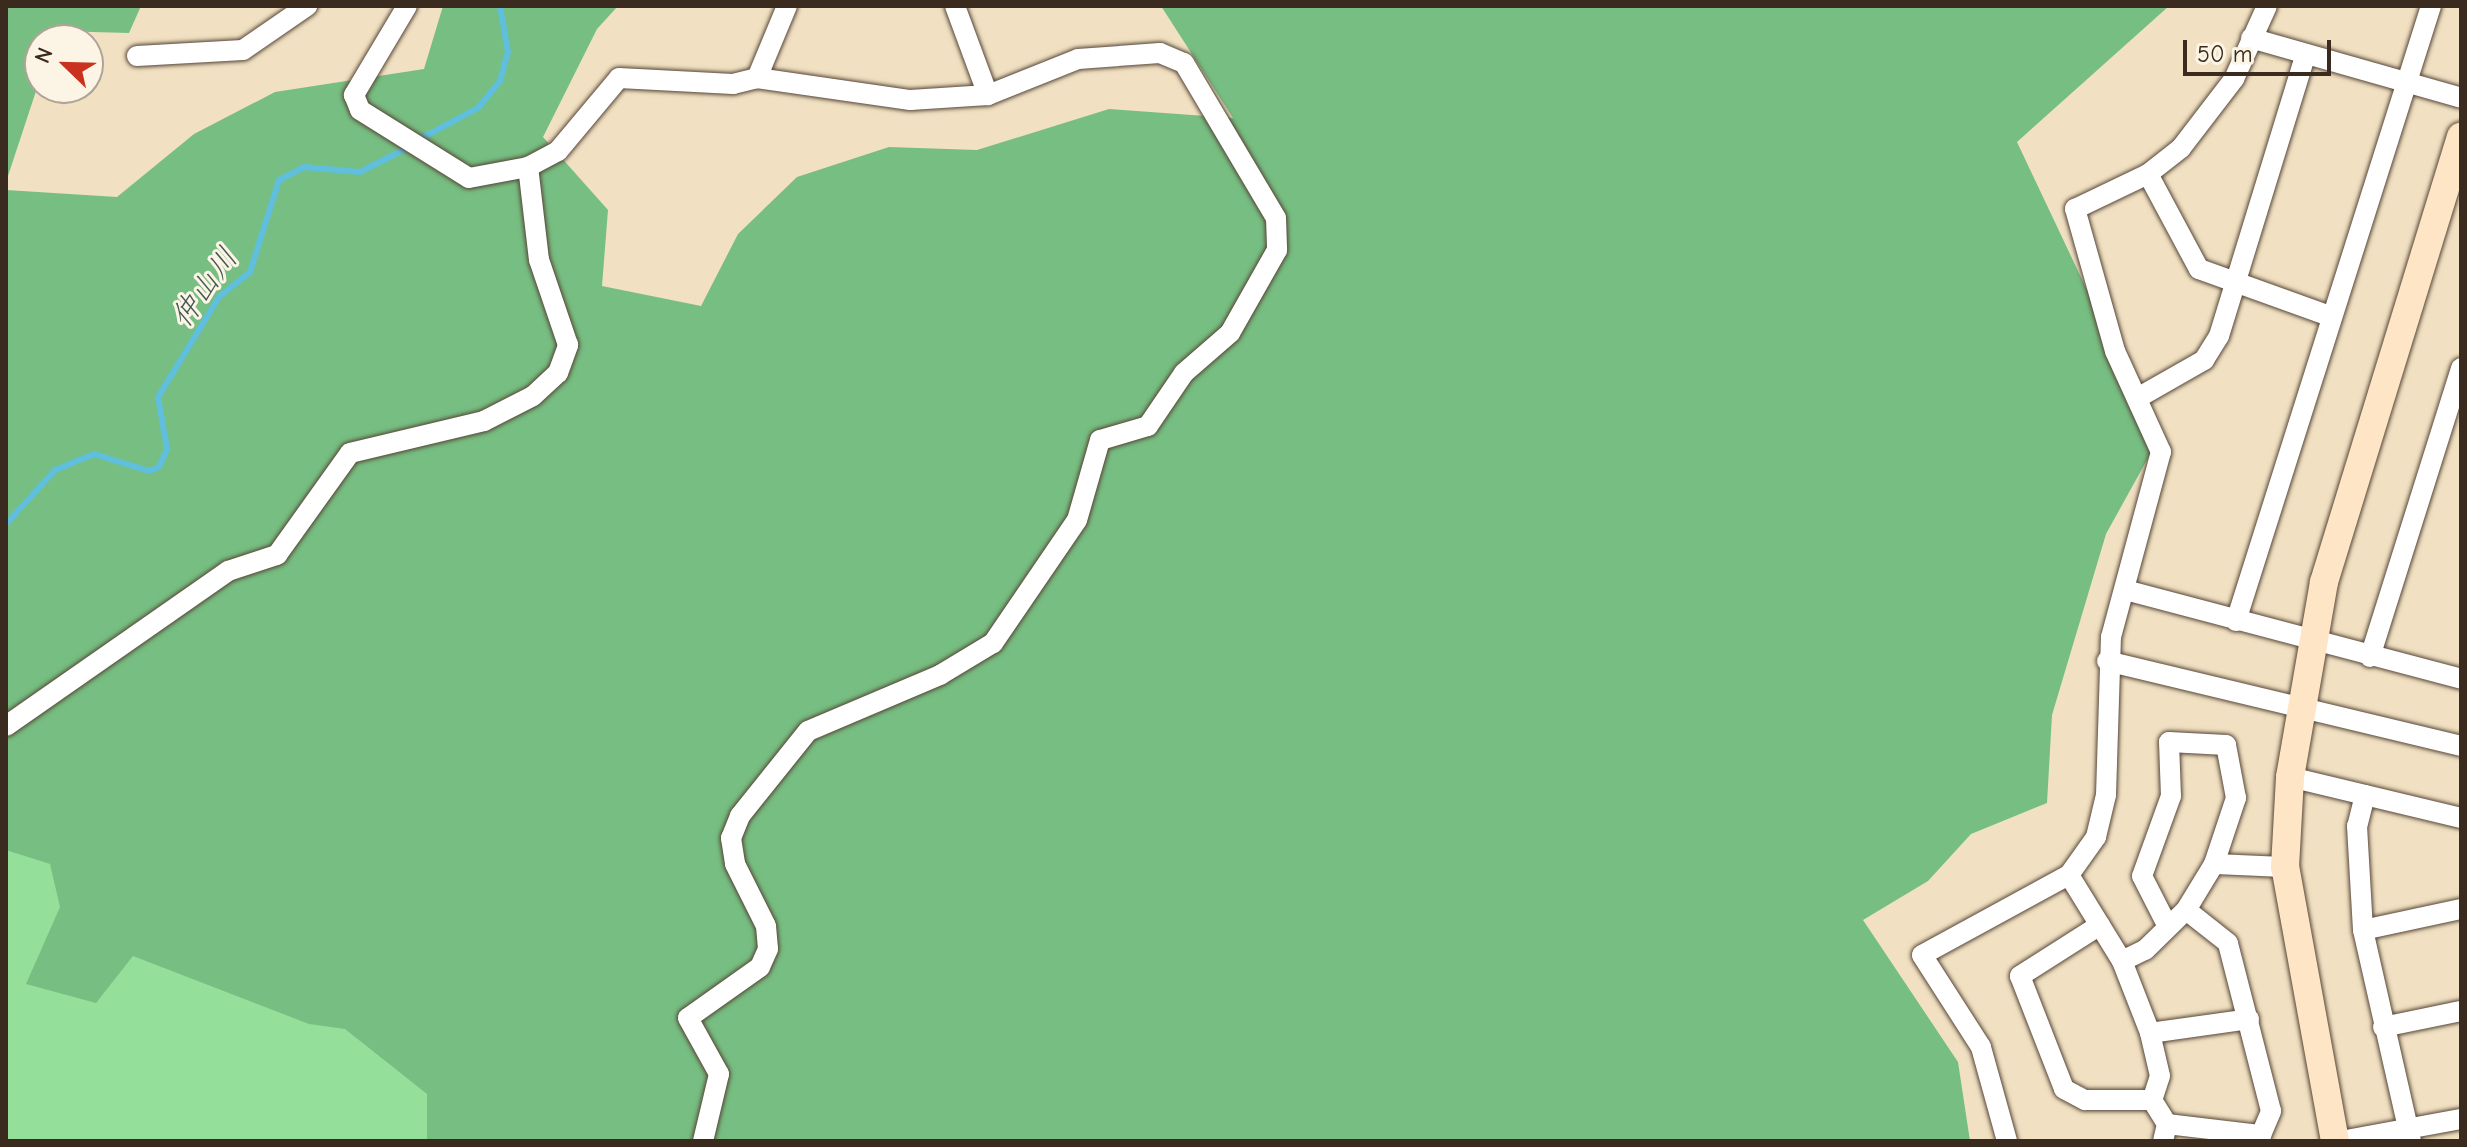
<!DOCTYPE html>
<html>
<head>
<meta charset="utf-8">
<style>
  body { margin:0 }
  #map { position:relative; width:2467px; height:1147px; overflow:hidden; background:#f1e1c2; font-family:"Comic Neue","Klee One",sans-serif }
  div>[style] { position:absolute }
  .green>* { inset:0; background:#94df9a }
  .forest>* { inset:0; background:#77be82 }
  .stream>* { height:6px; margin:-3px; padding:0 3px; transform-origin:3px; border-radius:3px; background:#5fbfdd }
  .roads { filter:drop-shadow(0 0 2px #564537) drop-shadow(0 0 2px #564537) }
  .street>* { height:20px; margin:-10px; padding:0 10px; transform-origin:10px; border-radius:10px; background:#fff }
  .secondary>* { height:28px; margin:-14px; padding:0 14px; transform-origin:14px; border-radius:14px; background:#fee5c5 }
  span { translate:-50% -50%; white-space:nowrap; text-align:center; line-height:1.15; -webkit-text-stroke:6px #fcf5e5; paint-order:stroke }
  .water-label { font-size:30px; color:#465757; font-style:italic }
  .frame { position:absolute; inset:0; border:8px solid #3b2a1e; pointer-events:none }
  .north { position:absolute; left:24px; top:24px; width:80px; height:80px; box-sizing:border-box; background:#fcf5e5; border:2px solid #afa495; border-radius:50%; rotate:293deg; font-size:22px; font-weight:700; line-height:32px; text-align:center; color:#3b2a1e }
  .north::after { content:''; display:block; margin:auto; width:28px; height:36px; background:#c8321e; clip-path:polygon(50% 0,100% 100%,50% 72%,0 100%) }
  .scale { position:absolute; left:2183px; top:40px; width:148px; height:36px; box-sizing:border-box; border:4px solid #3b2a1e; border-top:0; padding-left:10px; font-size:24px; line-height:28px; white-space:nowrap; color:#3b2a1e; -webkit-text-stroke:6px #fcf5e5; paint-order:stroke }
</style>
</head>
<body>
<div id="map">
  <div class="green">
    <i style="clip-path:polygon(6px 729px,607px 1141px,6px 1141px)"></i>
  </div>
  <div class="forest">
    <i style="clip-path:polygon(6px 6px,141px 6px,129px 33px,56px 31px,53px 40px,40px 40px,40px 79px,6px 182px)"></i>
    <i style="clip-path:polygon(443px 6px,618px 6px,597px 29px,543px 137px,608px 210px,602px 286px,701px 306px,738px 234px,797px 177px,889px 147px,977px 150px,1109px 109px,1233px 118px,1161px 6px,2169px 6px,2017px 142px,2158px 440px,2106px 534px,2052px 715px,2047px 803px,1971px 834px,1928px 881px,1863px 920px,1958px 1062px,1970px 1141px,427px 1141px,427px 1094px,345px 1029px,309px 1024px,133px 956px,96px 1003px,26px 984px,60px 907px,50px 864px,6px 850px,6px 190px,117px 197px,194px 134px,275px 92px,424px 69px)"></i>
  </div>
  <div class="stream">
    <i style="left:418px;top:140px;width:68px;rotate:-28.1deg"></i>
    <i style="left:478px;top:108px;width:35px;rotate:-51deg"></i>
    <i style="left:500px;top:81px;width:30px;rotate:-75deg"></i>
    <i style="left:508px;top:52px;width:47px;rotate:-99.9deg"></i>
    <i style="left:6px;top:524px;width:73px;rotate:-47.8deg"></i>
    <i style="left:55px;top:470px;width:42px;rotate:-22.3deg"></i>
    <i style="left:94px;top:454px;width:58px;rotate:17.2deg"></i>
    <i style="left:149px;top:471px;width:11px;rotate:-22deg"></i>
    <i style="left:159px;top:467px;width:20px;rotate:-66deg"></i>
    <i style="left:167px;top:449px;width:53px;rotate:-99.8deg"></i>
    <i style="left:158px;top:397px;width:117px;rotate:-58.6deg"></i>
    <i style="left:219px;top:297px;width:40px;rotate:-39deg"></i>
    <i style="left:250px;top:272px;width:96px;rotate:-72.5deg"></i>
    <i style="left:279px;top:180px;width:28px;rotate:-27deg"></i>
    <i style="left:304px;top:167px;width:56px;rotate:5.1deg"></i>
    <i style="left:360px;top:172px;width:55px;rotate:-27deg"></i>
  </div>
  <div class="roads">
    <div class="street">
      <i style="left:407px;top:6px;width:104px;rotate:120.8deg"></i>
      <i style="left:354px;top:95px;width:16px;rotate:68deg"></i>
      <i style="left:360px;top:110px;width:128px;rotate:32deg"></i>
      <i style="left:469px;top:178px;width:60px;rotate:-10.6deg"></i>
      <i style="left:528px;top:167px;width:34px;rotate:-28deg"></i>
      <i style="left:558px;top:151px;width:95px;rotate:-50.1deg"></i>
      <i style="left:619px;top:78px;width:114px;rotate:3deg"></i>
      <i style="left:733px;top:84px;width:25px;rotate:-14deg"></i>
      <i style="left:757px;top:78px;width:155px;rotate:8.2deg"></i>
      <i style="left:910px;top:100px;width:78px;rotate:-3.7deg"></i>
      <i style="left:988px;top:95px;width:97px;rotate:-21.8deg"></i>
      <i style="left:1078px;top:59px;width:82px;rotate:-4.2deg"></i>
      <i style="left:1160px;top:53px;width:26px;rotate:23deg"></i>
      <i style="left:1184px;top:63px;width:180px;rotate:59.3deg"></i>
      <i style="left:1276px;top:218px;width:32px;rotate:88deg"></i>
      <i style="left:1277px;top:250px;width:95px;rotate:119.5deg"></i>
      <i style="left:1230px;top:333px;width:61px;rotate:139deg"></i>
      <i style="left:1184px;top:373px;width:64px;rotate:124.2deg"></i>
      <i style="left:1148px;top:426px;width:50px;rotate:163.7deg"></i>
      <i style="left:1100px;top:440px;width:83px;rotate:106deg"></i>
      <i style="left:1077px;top:520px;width:149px;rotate:124.3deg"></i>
      <i style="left:993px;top:643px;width:62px;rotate:148.9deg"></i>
      <i style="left:940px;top:675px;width:143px;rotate:157deg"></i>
      <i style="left:808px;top:731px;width:109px;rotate:128.7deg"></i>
      <i style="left:740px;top:816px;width:24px;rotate:112deg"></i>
      <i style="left:731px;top:838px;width:26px;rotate:81deg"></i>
      <i style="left:735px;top:864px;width:69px;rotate:63.4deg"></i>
      <i style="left:766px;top:926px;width:23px;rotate:85deg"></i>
      <i style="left:768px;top:949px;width:20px;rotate:114deg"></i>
      <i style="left:760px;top:967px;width:88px;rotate:144.7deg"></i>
      <i style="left:688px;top:1018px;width:64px;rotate:61deg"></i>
      <i style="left:719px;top:1074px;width:69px;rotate:103.4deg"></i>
      <i style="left:955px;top:6px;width:95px;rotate:69.7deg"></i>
      <i style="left:2251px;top:38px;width:218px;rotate:15.9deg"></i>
      <i style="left:137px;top:56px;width:106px;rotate:-3.2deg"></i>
      <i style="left:243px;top:50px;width:78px;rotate:-34.5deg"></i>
      <i style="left:757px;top:78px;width:78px;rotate:-67.4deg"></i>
      <i style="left:2148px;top:174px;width:108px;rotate:61.8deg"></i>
      <i style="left:2199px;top:269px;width:141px;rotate:19.8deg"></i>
      <i style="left:2141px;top:396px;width:73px;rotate:-29.7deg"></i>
      <i style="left:2204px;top:360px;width:28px;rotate:-58deg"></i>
      <i style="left:2219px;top:336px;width:295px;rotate:-72.9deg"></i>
      <i style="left:2125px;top:590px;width:348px;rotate:14.8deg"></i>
      <i style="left:2236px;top:621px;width:645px;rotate:-72.41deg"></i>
      <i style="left:2370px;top:657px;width:303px;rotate:-72.5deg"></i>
      <i style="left:2107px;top:661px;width:364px;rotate:13.5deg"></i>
      <i style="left:6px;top:726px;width:271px;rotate:-34.9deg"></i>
      <i style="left:228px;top:571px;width:52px;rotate:-18.1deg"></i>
      <i style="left:277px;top:555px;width:125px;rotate:-54.4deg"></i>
      <i style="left:350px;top:453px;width:138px;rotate:-13.4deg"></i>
      <i style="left:484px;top:421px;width:55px;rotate:-27deg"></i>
      <i style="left:533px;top:396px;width:34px;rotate:-43deg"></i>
      <i style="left:558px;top:373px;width:30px;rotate:-70deg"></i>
      <i style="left:568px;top:345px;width:90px;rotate:-108.8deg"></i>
      <i style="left:539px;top:260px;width:94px;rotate:-96.7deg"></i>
      <i style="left:2290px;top:777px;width:176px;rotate:13.5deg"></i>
      <i style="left:2365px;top:795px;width:32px;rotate:104deg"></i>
      <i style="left:2357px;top:826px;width:104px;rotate:86.7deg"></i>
      <i style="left:2363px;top:930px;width:216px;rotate:77.2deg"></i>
      <i style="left:2214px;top:864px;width:71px;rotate:2.4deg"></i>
      <i style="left:2069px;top:875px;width:101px;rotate:58.4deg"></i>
      <i style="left:2122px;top:961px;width:77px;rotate:68.7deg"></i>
      <i style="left:2150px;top:1033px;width:44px;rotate:76.9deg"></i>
      <i style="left:2160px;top:1076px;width:25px;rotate:108deg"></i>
      <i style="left:2152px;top:1100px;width:28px;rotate:58deg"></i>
      <i style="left:2167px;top:1124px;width:17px;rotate:103deg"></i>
      <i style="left:2100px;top:925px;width:95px;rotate:147.5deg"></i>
      <i style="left:2020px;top:976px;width:121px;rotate:68.7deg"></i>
      <i style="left:2064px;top:1089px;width:24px;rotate:28deg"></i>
      <i style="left:2085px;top:1100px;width:67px"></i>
      <i style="left:2363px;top:930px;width:100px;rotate:-12.1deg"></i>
      <i style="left:2122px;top:961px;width:25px;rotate:-26deg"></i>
      <i style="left:2145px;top:950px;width:57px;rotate:-44.3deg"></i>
      <i style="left:2186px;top:910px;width:54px;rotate:-58.7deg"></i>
      <i style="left:2214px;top:864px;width:70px;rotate:-71.6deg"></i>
      <i style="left:2236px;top:798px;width:54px;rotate:-100.7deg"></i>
      <i style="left:2226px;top:745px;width:57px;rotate:-177deg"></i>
      <i style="left:2169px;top:742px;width:54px;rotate:87.9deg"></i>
      <i style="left:2171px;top:796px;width:85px;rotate:109.9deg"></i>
      <i style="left:2142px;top:876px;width:53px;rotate:62.9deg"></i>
      <i style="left:2383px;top:1027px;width:80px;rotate:-11.6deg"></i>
      <i style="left:2150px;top:1033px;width:100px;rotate:-8deg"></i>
      <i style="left:2167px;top:1124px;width:95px;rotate:6.7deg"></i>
      <i style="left:2261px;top:1135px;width:26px;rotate:-67deg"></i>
      <i style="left:2271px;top:1111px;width:173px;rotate:-104.4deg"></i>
      <i style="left:2228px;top:943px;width:53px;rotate:-141.8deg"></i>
      <i style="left:2007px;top:1141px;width:98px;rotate:-105.5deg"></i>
      <i style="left:1981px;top:1047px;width:109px;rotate:-122.7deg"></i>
      <i style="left:1922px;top:955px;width:167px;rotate:-28.6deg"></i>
      <i style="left:2069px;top:875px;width:47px;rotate:-54.6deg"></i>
      <i style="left:2096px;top:837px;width:43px;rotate:-76.6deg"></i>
      <i style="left:2106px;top:795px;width:158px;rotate:-88.2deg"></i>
      <i style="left:2111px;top:637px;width:192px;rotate:-74.9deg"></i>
      <i style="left:2161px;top:452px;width:111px;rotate:-114.5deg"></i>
      <i style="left:2115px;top:351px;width:148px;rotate:-105.7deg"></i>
      <i style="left:2075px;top:209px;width:81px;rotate:-25.6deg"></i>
      <i style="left:2148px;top:174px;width:42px;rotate:-38.2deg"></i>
      <i style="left:2181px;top:148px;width:87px;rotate:-52.5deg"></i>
      <i style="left:2234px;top:79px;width:80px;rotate:-65.7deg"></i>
      <i style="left:2341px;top:1141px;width:122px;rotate:-10.4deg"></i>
    </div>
    <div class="secondary">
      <i style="left:2335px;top:1141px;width:279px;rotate:-100.3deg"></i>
      <i style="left:2285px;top:867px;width:90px;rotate:-86.8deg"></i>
      <i style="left:2290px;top:777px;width:198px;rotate:-80.1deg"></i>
      <i style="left:2324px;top:582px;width:466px;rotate:-72.9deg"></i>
    </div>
  </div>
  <div class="water-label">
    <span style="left:205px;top:288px;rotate:-54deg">仲山川</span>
  </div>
  <div class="frame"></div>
  <div class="north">N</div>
  <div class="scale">50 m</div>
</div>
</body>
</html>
